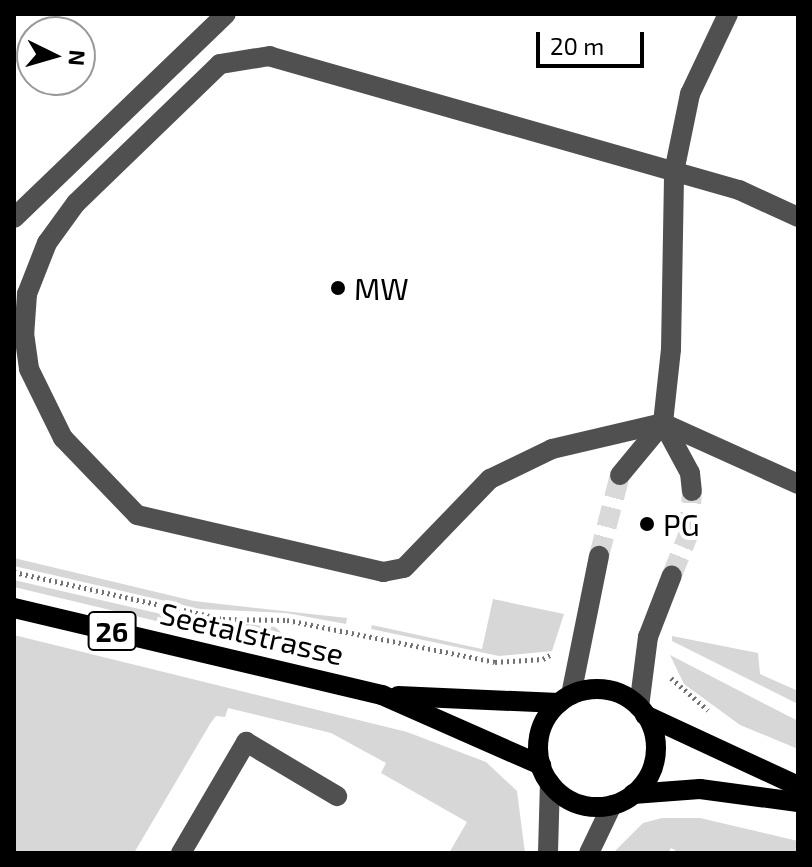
<!DOCTYPE html>
<html>
<head>
<meta charset="utf-8">
<style>
  body { margin:0 }
  #map { position:relative; width:812px; height:867px; overflow:hidden; background:#fff; font-family:"Exo 2",sans-serif }
  div>[style] { position:absolute }
  .green>* { inset:0; background:#d7d7d7 }
  .minor-tunnel>* { height:20px; margin-top:-10px; transform-origin:0; background:repeating-linear-gradient(90deg,#d9d9d9 0 20px,transparent 0 30px) }
  .path>* { height:5px; margin-top:-2.5px; transform-origin:0; background:repeating-linear-gradient(90deg,#727272 0 2px,transparent 0 6px) }
  .minor>* { height:20px; margin:-10px; padding:0 10px; transform-origin:10px; border-radius:10px; background:#505050 }
  .major>* { height:20px; margin:-10px; padding:0 10px; transform-origin:10px; border-radius:10px; background:#000 }
  .major>.ring { margin:-10px; padding:0; box-sizing:content-box; background:none; border:20px solid #000; border-radius:50% }
  .dots>* { width:22px; height:22px; translate:-50% -50%; box-sizing:border-box; border:4px solid #fff; border-radius:50% }
  span { translate:-50% -50%; white-space:nowrap; text-align:center; line-height:1.15; -webkit-text-stroke:8px #fff; paint-order:stroke }
  .shield-label span { padding:2px 6px; background:#fff; border:2px solid; border-radius:6px; -webkit-text-stroke-width:0 }
  .shield-label { font-size:28px; color:#000; font-weight:700 }
  .poi-label { font-size:30px; color:#000 }
  .left { translate:0 -50%; text-align:left }
  .street-label { font-size:30px; color:#000 }
  .frame { position:absolute; inset:0; border:16px solid #000; pointer-events:none }
  .north { position:absolute; left:16px; top:16px; width:80px; height:80px; box-sizing:border-box; background:#fff; border:2px solid #999; border-radius:50%; rotate:95deg; font-size:22px; font-weight:700; line-height:32px; text-align:center; color:#000 }
  .north::after { content:''; display:block; margin:auto; width:28px; height:36px; background:#000; clip-path:polygon(50% 0,100% 100%,50% 72%,0 100%) }
  .scale { position:absolute; left:536px; top:32px; width:108px; height:36px; box-sizing:border-box; border:4px solid #000; border-top:0; padding-left:10px; font-size:24px; line-height:28px; white-space:nowrap; color:#000; -webkit-text-stroke:6px #fff; paint-order:stroke }
</style>
</head>
<body>
<div id="map">
  <div class="green">
    <i style="clip-path:polygon(14px 558px,194px 601px,347px 618px,346px 624px,286px 613px,200px 609px,14px 566px)"></i>
    <i style="clip-path:polygon(14px 580px,174px 617px,275px 627px,283px 634px,198px 631px,14px 587px)"></i>
    <i style="clip-path:polygon(493px 599px,564px 614px,552px 651px,499px 656px,371px 629px,372px 625px,482px 649px)"></i>
    <i style="clip-path:polygon(14px 635px,407px 732px,486px 762px,517px 791px,525px 853px,449px 853px,467px 822px,381px 773px,386px 763px,331px 733px,228px 708px,225px 717px,216px 716px,210px 724px,134px 853px,14px 853px)"></i>
    <i style="clip-path:polygon(672px 636px,758px 653px,760px 674px,798px 691px,798px 704px,672px 641px)"></i>
    <i style="clip-path:polygon(670px 655px,798px 721px,798px 749px,740px 725px,684px 684px)"></i>
    <i style="clip-path:polygon(662px 818px,700px 818px,798px 841px,798px 853px,680px 853px,671px 848px,668px 853px,613px 853px,643px 823px)"></i>
  </div>
  <div class="minor-tunnel">
    <i style="left:599px;top:556px;width:84px;rotate:-75.5deg"></i>
    <i style="left:672px;top:575px;width:45px;rotate:-68deg"></i>
    <i style="left:689px;top:533px;width:42px;rotate:-85.9deg"></i>
  </div>
  <div class="path">
    <i style="left:14px;top:572px;width:214px;rotate:12.7deg"></i>
    <i style="left:223px;top:619px;width:64px;rotate:0.9deg"></i>
    <i style="left:287px;top:620px;width:212px;rotate:11.4deg"></i>
    <i style="left:495px;top:662px;width:48px;rotate:-3.6deg"></i>
    <i style="left:543px;top:659px;width:10px;rotate:-29deg"></i>
    <i style="left:671px;top:678px;width:49px;rotate:40.9deg"></i>
  </div>
  <div class="minor">
    <i style="left:798px;top:217px;width:65px;rotate:-155.4deg"></i>
    <i style="left:739px;top:190px;width:488px;rotate:-164.1deg"></i>
    <i style="left:270px;top:56px;width:51px;rotate:170.9deg"></i>
    <i style="left:220px;top:64px;width:200px;rotate:136deg"></i>
    <i style="left:76px;top:203px;width:49px;rotate:125.9deg"></i>
    <i style="left:47px;top:243px;width:55px;rotate:111.4deg"></i>
    <i style="left:27px;top:294px;width:39px;rotate:94deg"></i>
    <i style="left:24px;top:333px;width:36px;rotate:82deg"></i>
    <i style="left:29px;top:369px;width:77px;rotate:63.8deg"></i>
    <i style="left:63px;top:438px;width:107px;rotate:46.1deg"></i>
    <i style="left:137px;top:515px;width:253px;rotate:13deg"></i>
    <i style="left:383px;top:572px;width:21px;rotate:-11deg"></i>
    <i style="left:404px;top:568px;width:124px;rotate:-46deg"></i>
    <i style="left:490px;top:479px;width:69px;rotate:-25.8deg"></i>
    <i style="left:552px;top:449px;width:114px;rotate:-13.2deg"></i>
    <i style="left:663px;top:423px;width:148px;rotate:24.3deg"></i>
    <i style="left:14px;top:218px;width:294px;rotate:-43.9deg"></i>
    <i style="left:663px;top:423px;width:57px;rotate:61.6deg"></i>
    <i style="left:690px;top:473px;width:18px;rotate:84deg"></i>
    <i style="left:620px;top:475px;width:67px;rotate:-50.4deg"></i>
    <i style="left:663px;top:423px;width:74px;rotate:-83.8deg"></i>
    <i style="left:671px;top:349px;width:177px;rotate:-89deg"></i>
    <i style="left:674px;top:172px;width:80px;rotate:-78.4deg"></i>
    <i style="left:690px;top:94px;width:89px;rotate:-64.6deg"></i>
    <i style="left:571px;top:695px;width:142px;rotate:-78.6deg"></i>
    <i style="left:639px;top:707px;width:71px;rotate:-82.7deg"></i>
    <i style="left:648px;top:637px;width:66px;rotate:-68.8deg"></i>
    <i style="left:181px;top:853px;width:129px;rotate:-59.6deg"></i>
    <i style="left:246px;top:742px;width:106px;rotate:30.7deg"></i>
    <i style="left:548px;top:853px;width:70px;rotate:-88.4deg"></i>
    <i style="left:589px;top:853px;width:53px;rotate:-64.4deg"></i>
  </div>
  <div class="major">
    <i style="left:14px;top:608px;width:378px;rotate:13.3deg"></i>
    <i style="left:382px;top:695px;width:174px;rotate:23.8deg"></i>
    <i class="ring" style="left:538px;top:689px;width:98px;height:98px"></i>
    <i style="left:398px;top:696px;width:161px;rotate:2.5deg"></i>
    <i style="left:645px;top:715px;width:169px;rotate:24.9deg"></i>
    <i style="left:633px;top:794px;width:67px;rotate:-4.3deg"></i>
    <i style="left:700px;top:789px;width:99px;rotate:7.6deg"></i>
  </div>
  <div class="dots">
    <i style="left:338px;top:288px;background:#000"></i>
    <i style="left:647px;top:524px;background:#000"></i>
  </div>
  <div class="shield-label">
    <span style="left:112px;top:631px">26</span>
  </div>
  <div class="poi-label">
    <span class="left" style="left:354px;top:288px">MW</span>
    <span class="left" style="left:663px;top:524px">PG</span>
  </div>
  <div class="street-label">
    <span style="left:252px;top:633px;rotate:13deg">Seetalstrasse</span>
  </div>
  <div class="frame"></div>
  <div class="north">N</div>
  <div class="scale">20 m</div>
</div>
</body>
</html>
